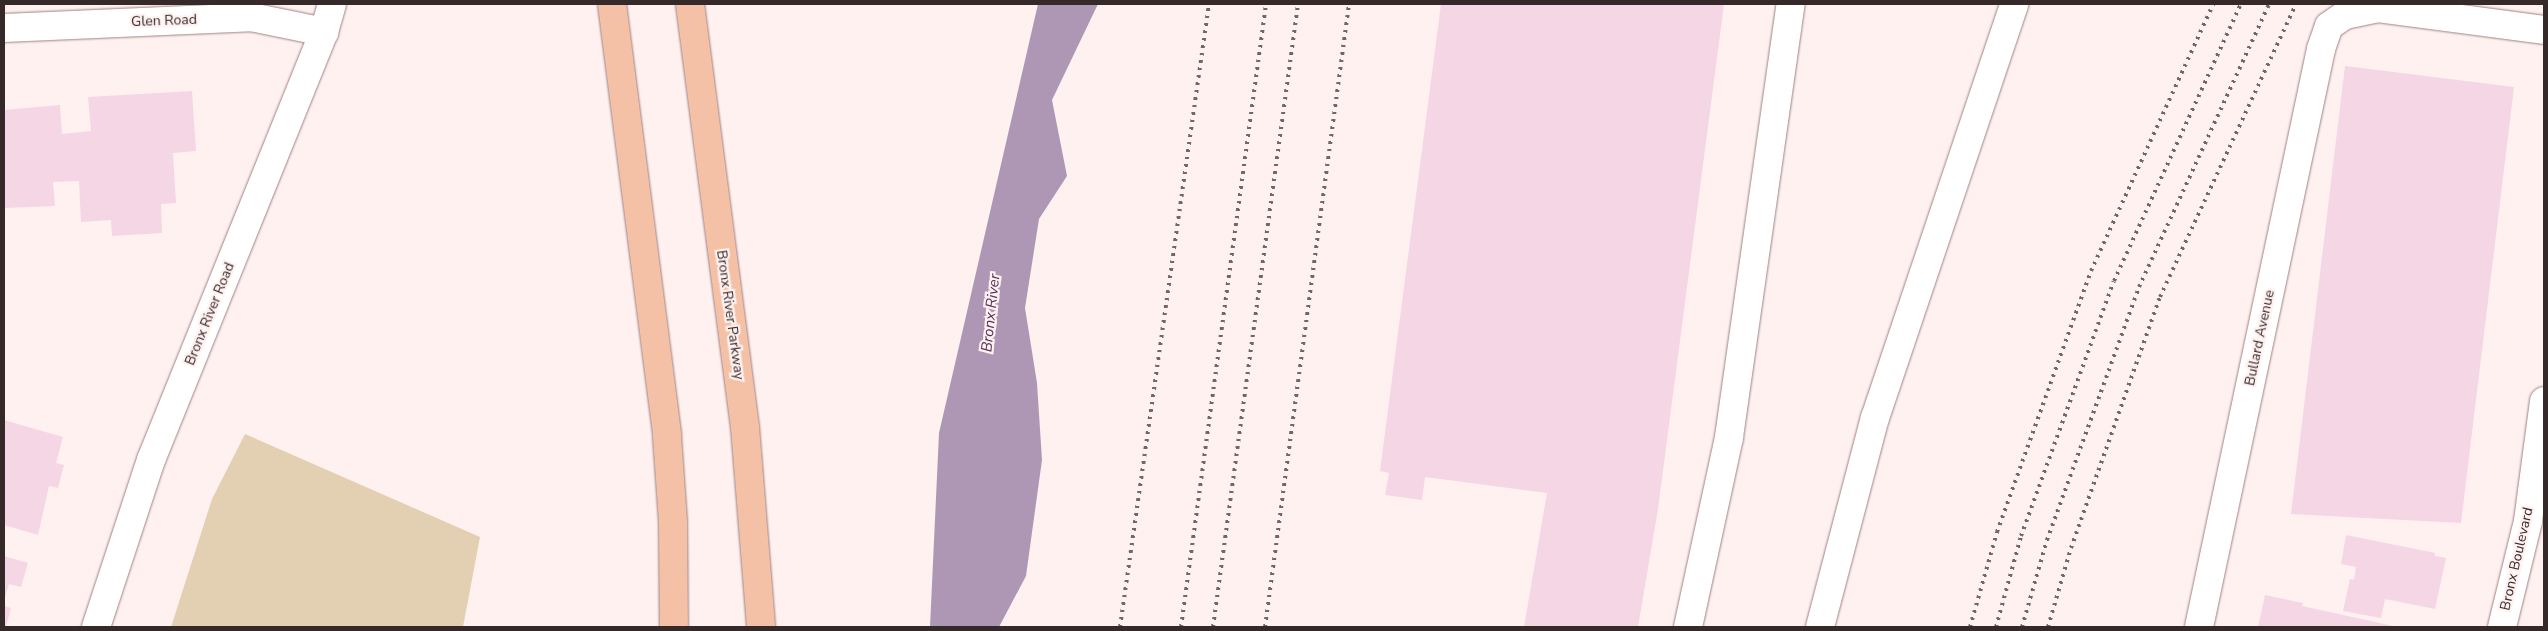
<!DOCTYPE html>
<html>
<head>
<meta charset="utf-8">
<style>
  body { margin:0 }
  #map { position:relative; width:2548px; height:631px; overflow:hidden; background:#fef1f0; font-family:"Nunito Sans",sans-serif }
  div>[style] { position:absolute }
  .green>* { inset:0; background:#e3cfb1 }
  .water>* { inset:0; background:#ae97b5 }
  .building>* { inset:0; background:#f4d6e4 }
  .roads { filter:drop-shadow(0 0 1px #a18282) drop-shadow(0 0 1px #a18282) }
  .minor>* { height:28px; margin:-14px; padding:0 14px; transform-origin:14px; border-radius:14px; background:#fff }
  .highway>* { height:28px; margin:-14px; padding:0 14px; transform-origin:14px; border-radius:14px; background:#f5c1a6 }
  .rail>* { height:4px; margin-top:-2px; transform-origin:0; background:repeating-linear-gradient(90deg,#736666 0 2.5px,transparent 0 7.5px) }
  span { translate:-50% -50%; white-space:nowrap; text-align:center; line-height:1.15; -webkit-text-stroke:4.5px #fef1f0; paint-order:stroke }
  .street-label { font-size:14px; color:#352929 }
  .water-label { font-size:15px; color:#50305a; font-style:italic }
  .frame { position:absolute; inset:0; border:5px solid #352929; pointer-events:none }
</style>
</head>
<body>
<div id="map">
  <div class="green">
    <i style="clip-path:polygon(245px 434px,480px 537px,463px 627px,171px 627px,212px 499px)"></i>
  </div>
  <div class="water">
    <i style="clip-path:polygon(1038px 4px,1098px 4px,1052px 100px,1067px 176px,1039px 219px,1025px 308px,1037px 383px,1042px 460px,1026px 576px,999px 627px,930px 627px,939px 433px)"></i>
  </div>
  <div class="building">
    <i style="clip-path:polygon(1441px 4px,1724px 4px,1658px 509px,1638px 627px,1524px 627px,1547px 493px,1425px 477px,1422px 500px,1385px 495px,1389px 473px,1380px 471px)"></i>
    <i style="clip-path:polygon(2345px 66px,2514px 87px,2461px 523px,2291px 514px)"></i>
    <i style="clip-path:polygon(192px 91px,196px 151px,173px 153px,176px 203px,161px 204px,162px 233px,112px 236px,111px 220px,81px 222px,79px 181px,53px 182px,55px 206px,4px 208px,4px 110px,60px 105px,62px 134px,91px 131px,88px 97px)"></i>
    <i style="clip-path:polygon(4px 420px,63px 437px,56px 463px,64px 465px,58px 488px,49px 486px,38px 535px,4px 525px)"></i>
    <i style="clip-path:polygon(2346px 535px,2435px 553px,2435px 556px,2446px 558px,2435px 609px,2385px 599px,2381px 618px,2343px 611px,2350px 579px,2354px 580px,2356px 567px,2341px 564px)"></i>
    <i style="clip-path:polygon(4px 556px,28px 563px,21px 587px,9px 584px,4px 601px)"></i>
    <i style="clip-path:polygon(2265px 595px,2303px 603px,2302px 606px,2398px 627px,2258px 627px)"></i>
    <i style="clip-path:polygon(4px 606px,11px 608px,6px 627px,4px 627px)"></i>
  </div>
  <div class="roads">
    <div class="minor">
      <i style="left:4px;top:28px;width:247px;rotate:-2.5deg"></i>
      <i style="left:251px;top:17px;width:75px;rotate:11.6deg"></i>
      <i style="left:96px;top:627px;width:176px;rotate:-71.8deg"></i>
      <i style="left:151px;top:460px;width:462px;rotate:-68deg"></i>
      <i style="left:324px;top:32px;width:29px;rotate:-74deg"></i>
      <i style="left:1688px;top:627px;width:194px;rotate:-77.8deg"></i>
      <i style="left:1729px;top:437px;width:437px;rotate:-81.9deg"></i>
      <i style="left:1820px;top:627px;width:216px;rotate:-75.3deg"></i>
      <i style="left:1875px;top:418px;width:437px;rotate:-71.4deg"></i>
      <i style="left:2199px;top:627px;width:591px;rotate:-78.08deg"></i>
      <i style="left:2321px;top:49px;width:24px;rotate:-71deg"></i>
      <i style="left:2329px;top:26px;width:19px;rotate:-35deg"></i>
      <i style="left:2345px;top:15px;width:34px;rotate:-12deg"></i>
      <i style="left:2378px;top:8px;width:167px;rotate:7.5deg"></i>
      <i style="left:2502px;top:627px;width:109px;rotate:-76.2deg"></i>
      <i style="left:2528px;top:521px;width:121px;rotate:-82.4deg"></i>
    </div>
    <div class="highway">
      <i style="left:612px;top:4px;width:435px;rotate:82.7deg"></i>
      <i style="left:667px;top:436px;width:86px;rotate:86deg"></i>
      <i style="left:673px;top:522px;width:105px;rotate:89.5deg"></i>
      <i style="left:690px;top:4px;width:427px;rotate:82.6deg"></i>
      <i style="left:745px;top:427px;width:201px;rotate:85.4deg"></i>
    </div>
  </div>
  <div class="rail">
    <i style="left:1120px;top:627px;width:629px;rotate:-81.87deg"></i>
    <i style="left:1181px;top:627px;width:629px;rotate:-82.23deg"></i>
    <i style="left:1213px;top:627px;width:629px;rotate:-82.23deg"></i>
    <i style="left:1265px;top:627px;width:629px;rotate:-82.32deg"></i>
    <i style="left:1970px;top:627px;width:99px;rotate:-74.1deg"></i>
    <i style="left:1997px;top:532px;width:277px;rotate:-70.2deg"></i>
    <i style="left:2091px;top:271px;width:294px;rotate:-65.4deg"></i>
    <i style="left:1996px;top:627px;width:94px;rotate:-74.6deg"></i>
    <i style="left:2021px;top:536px;width:271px;rotate:-70deg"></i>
    <i style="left:2114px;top:281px;width:305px;rotate:-65.4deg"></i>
    <i style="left:2022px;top:627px;width:91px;rotate:-74deg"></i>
    <i style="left:2047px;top:540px;width:269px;rotate:-70deg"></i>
    <i style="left:2139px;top:287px;width:311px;rotate:-65.3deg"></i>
    <i style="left:2048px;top:627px;width:82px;rotate:-73.8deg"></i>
    <i style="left:2071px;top:548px;width:266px;rotate:-70.5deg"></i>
    <i style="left:2160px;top:297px;width:323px;rotate:-65.1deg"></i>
  </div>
  <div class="street-label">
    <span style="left:164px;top:21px;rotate:-2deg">Glen Road</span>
    <span style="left:210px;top:314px;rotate:-68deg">Bronx River Road</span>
    <span style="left:730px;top:315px;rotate:82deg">Bronx River Parkway</span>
    <span style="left:2260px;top:338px;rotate:-78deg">Bullard Avenue</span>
    <span style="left:2517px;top:559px;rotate:-77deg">Bronx Boulevard</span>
  </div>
  <div class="water-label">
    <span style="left:991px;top:313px;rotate:-84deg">Bronx River</span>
  </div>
  <div class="frame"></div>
</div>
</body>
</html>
